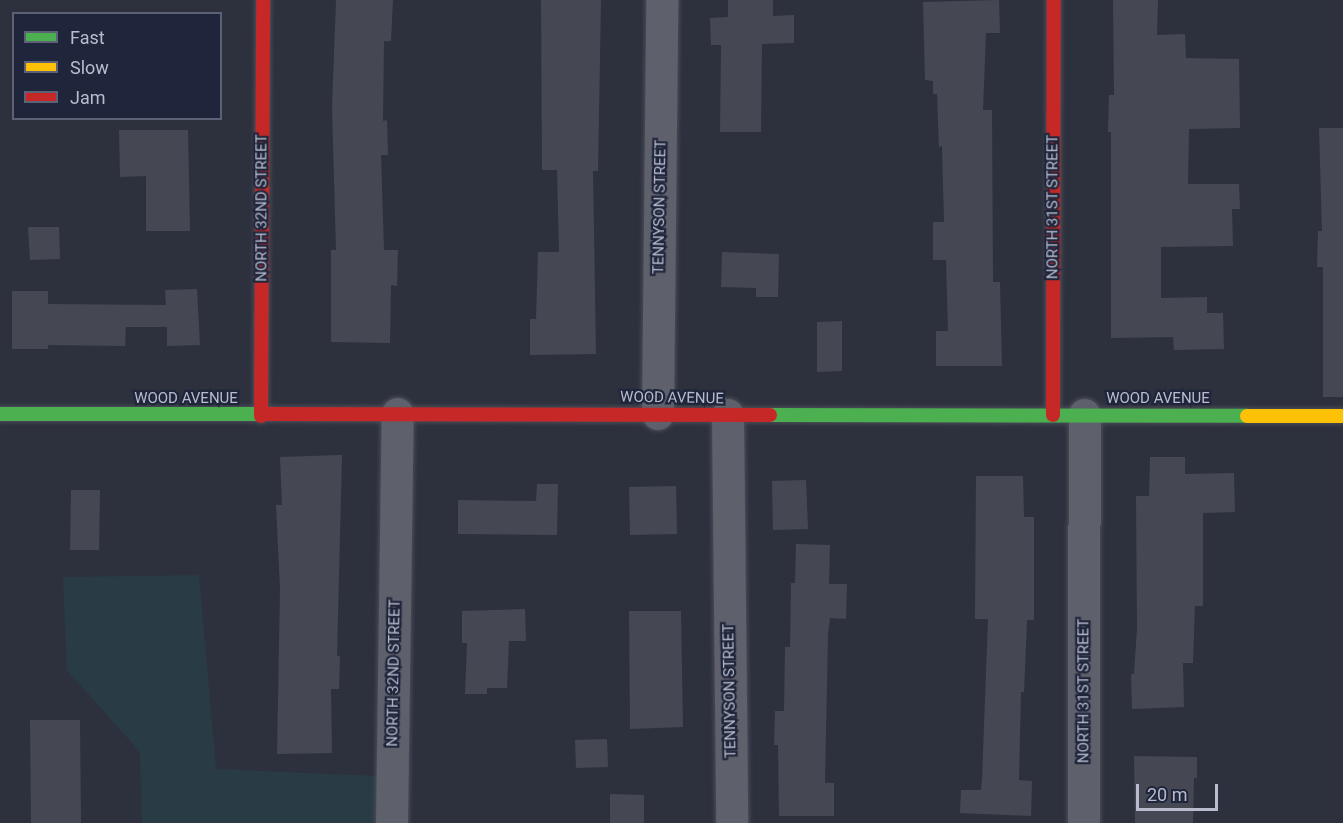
<!DOCTYPE html>
<html>
<head>
<meta charset="utf-8">
<style>
  body { margin:0 }
  #map { position:relative; width:1343px; height:823px; overflow:hidden; background:#2d313e; font-family:Roboto,sans-serif }
  div>[style] { position:absolute }
  .green>* { inset:0; background:#293b45 }
  .building>* { inset:0; background:#454853 }
  .roads { filter:drop-shadow(0 0 2px #4a4d56) drop-shadow(0 0 2px #4a4d56) }
  .street>* { height:32px; margin:-16px; padding:0 16px; transform-origin:16px; border-radius:16px; background:#5e606b }
  .fast>* { height:14px; margin:-7px; padding:0 7px; transform-origin:7px; border-radius:7px; background:#4caf50 }
  .slow>* { height:14px; margin:-7px; padding:0 7px; transform-origin:7px; border-radius:7px; background:#ffc107 }
  .jam>* { height:14px; margin:-7px; padding:0 7px; transform-origin:7px; border-radius:7px; background:#c62828 }
  span { translate:-50% -50%; white-space:nowrap; text-align:center; line-height:1.15; -webkit-text-stroke:4.5px #1f253a; paint-order:stroke }
  .street-label { font-size:15px; color:#b8bcce }
  .legend { position:absolute; left:12px; top:12px; width:210px; height:108px; box-sizing:border-box; background:#1f253a; border:2px solid #5c6175; margin:0; padding:8px 10px; list-style:none; font-size:18px; color:#b8bcce }
  .legend li { display:flex; align-items:center; gap:12px; height:30px }
  .legend b { width:30px; border:2px solid #5c6175 }
  .scale { position:absolute; left:1136px; top:784px; width:82px; height:27px; box-sizing:border-box; border:3px solid #b8bcce; border-top:0; padding-left:8px; font-size:18px; line-height:21px; white-space:nowrap; color:#b8bcce; -webkit-text-stroke:4px #1f253a; paint-order:stroke }
</style>
</head>
<body>
<div id="map">
  <div class="green">
    <i style="clip-path:polygon(199px 575px,216px 769px,379px 776px,378px 823px,142px 823px,140px 752px,67px 670px,63px 577px)"></i>
  </div>
  <div class="building">
    <i style="clip-path:polygon(336px 0,393px 0,391px 41px,384px 41px,383px 121px,387px 120px,388px 155px,381px 155px,384px 250px,398px 250px,397px 286px,391px 285px,390px 343px,331px 342px,331px 250px,336px 250px,332px 107px)"></i>
    <i style="clip-path:polygon(541px 0,601px 0,598px 171px,593px 171px,596px 354px,530px 355px,530px 319px,536px 319px,538px 252px,559px 252px,557px 170px,542px 170px)"></i>
    <i style="clip-path:polygon(728px 0,773px 0,773px 16px,794px 15px,794px 43px,762px 44px,761px 132px,720px 132px,721px 45px,711px 45px,710px 18px,728px 17px)"></i>
    <i style="clip-path:polygon(999px 0,1000px 33px,986px 33px,983px 110px,992px 110px,993px 282px,1000px 282px,1002px 366px,936px 366px,936px 331px,948px 331px,946px 260px,933px 260px,933px 222px,944px 222px,942px 146px,939px 147px,937px 94px,933px 94px,933px 81px,925px 80px,923px 2px)"></i>
    <i style="clip-path:polygon(1113px 0,1158px 0,1157px 35px,1185px 34px,1186px 58px,1239px 59px,1240px 128px,1189px 129px,1188px 184px,1239px 184px,1240px 209px,1232px 209px,1233px 246px,1161px 247px,1161px 298px,1207px 297px,1207px 313px,1223px 313px,1224px 349px,1174px 350px,1173px 337px,1111px 338px,1111px 132px,1108px 132px,1109px 95px,1114px 95px)"></i>
    <i style="clip-path:polygon(1319px 128px,1343px 128px,1343px 397px,1323px 397px,1323px 267px,1317px 267px,1318px 231px,1322px 231px)"></i>
    <i style="clip-path:polygon(119px 130px,188px 130px,190px 231px,146px 231px,146px 176px,120px 177px)"></i>
    <i style="clip-path:polygon(28px 227px,59px 227px,60px 259px,30px 260px)"></i>
    <i style="clip-path:polygon(722px 252px,779px 254px,778px 297px,756px 297px,756px 288px,721px 287px)"></i>
    <i style="clip-path:polygon(197px 289px,200px 345px,167px 346px,167px 327px,126px 327px,125px 346px,48px 345px,48px 349px,12px 349px,12px 291px,48px 291px,48px 304px,166px 305px,165px 290px)"></i>
    <i style="clip-path:polygon(842px 321px,842px 371px,817px 372px,817px 322px)"></i>
    <i style="clip-path:polygon(342px 455px,337px 656px,340px 656px,339px 689px,331px 689px,332px 753px,277px 754px,280px 589px,276px 505px,282px 505px,280px 457px)"></i>
    <i style="clip-path:polygon(1150px 457px,1185px 457px,1185px 474px,1234px 473px,1235px 512px,1203px 513px,1203px 606px,1195px 606px,1193px 663px,1183px 663px,1184px 707px,1132px 709px,1131px 674px,1134px 674px,1137px 628px,1136px 496px,1149px 496px)"></i>
    <i style="clip-path:polygon(976px 476px,1023px 476px,1024px 517px,1034px 517px,1034px 620px,1027px 620px,1024px 692px,1021px 692px,1019px 780px,1032px 781px,1031px 816px,960px 813px,961px 790px,981px 790px,982px 779px,988px 619px,975px 619px)"></i>
    <i style="clip-path:polygon(806px 480px,808px 529px,773px 530px,772px 481px)"></i>
    <i style="clip-path:polygon(537px 484px,558px 484px,557px 535px,458px 534px,458px 500px,536px 501px)"></i>
    <i style="clip-path:polygon(676px 486px,677px 534px,630px 535px,629px 487px)"></i>
    <i style="clip-path:polygon(71px 490px,100px 490px,99px 550px,70px 550px)"></i>
    <i style="clip-path:polygon(796px 544px,830px 545px,829px 584px,847px 584px,846px 619px,830px 618px,828px 634px,825px 783px,834px 783px,834px 816px,779px 816px,778px 745px,774px 745px,775px 711px,784px 711px,785px 647px,790px 647px,791px 583px,795px 583px)"></i>
    <i style="clip-path:polygon(525px 609px,526px 641px,509px 641px,507px 688px,487px 688px,487px 694px,465px 694px,467px 643px,462px 643px,462px 611px)"></i>
    <i style="clip-path:polygon(629px 611px,681px 611px,683px 727px,630px 729px)"></i>
    <i style="clip-path:polygon(30px 720px,80px 720px,81px 823px,31px 823px)"></i>
    <i style="clip-path:polygon(607px 739px,608px 767px,576px 768px,575px 740px)"></i>
    <i style="clip-path:polygon(1134px 756px,1197px 757px,1197px 778px,1194px 778px,1193px 823px,1135px 823px)"></i>
    <i style="clip-path:polygon(610px 794px,644px 795px,644px 823px,610px 823px)"></i>
  </div>
  <div class="roads">
    <div class="street">
      <i style="left:658px;top:414px;width:414px;rotate:-89.4deg"></i>
      <i style="left:728px;top:415px;width:408px;rotate:89.4deg"></i>
      <i style="left:392px;top:823px;width:409px;rotate:-89.2deg"></i>
      <i style="left:1084px;top:823px;width:408px;rotate:-89.9deg"></i>
    </div>
    <div class="fast">
      <i style="left:0;top:414px;width:263px"></i>
      <i style="left:770px;top:415px;width:477px;rotate:0.1deg"></i>
    </div>
    <div class="slow">
      <i style="left:1247px;top:416px;width:96px"></i>
    </div>
    <div class="jam">
      <i style="left:263px;top:414px;width:507px;rotate:0.11deg"></i>
      <i style="left:1053px;top:415px;width:415px;rotate:-89.9deg"></i>
      <i style="left:261px;top:416px;width:416px;rotate:-89.7deg"></i>
    </div>
  </div>
  <div class="street-label">
    <span style="left:660px;top:207px;rotate:-89deg">TENNYSON STREET</span>
    <span style="left:1053px;top:207px;rotate:-90deg">NORTH 31ST STREET</span>
    <span style="left:262px;top:208px;rotate:-90deg">NORTH 32ND STREET</span>
    <span style="left:672px;top:398px;rotate:1deg">WOOD AVENUE</span>
    <span style="left:186px;top:399px">WOOD AVENUE</span>
    <span style="left:1158px;top:399px">WOOD AVENUE</span>
    <span style="left:394px;top:673px;rotate:-89deg">NORTH 32ND STREET</span>
    <span style="left:730px;top:691px;rotate:-91deg">TENNYSON STREET</span>
    <span style="left:1084px;top:691px;rotate:-90deg">NORTH 31ST STREET</span>
  </div>
  <ul class="legend">
  <li><b style="height:8px;background:#4caf50"></b>Fast</li>
  <li><b style="height:8px;background:#ffc107"></b>Slow</li>
  <li><b style="height:8px;background:#c62828"></b>Jam</li>
  </ul>
  <div class="scale">20 m</div>
</div>
</body>
</html>
